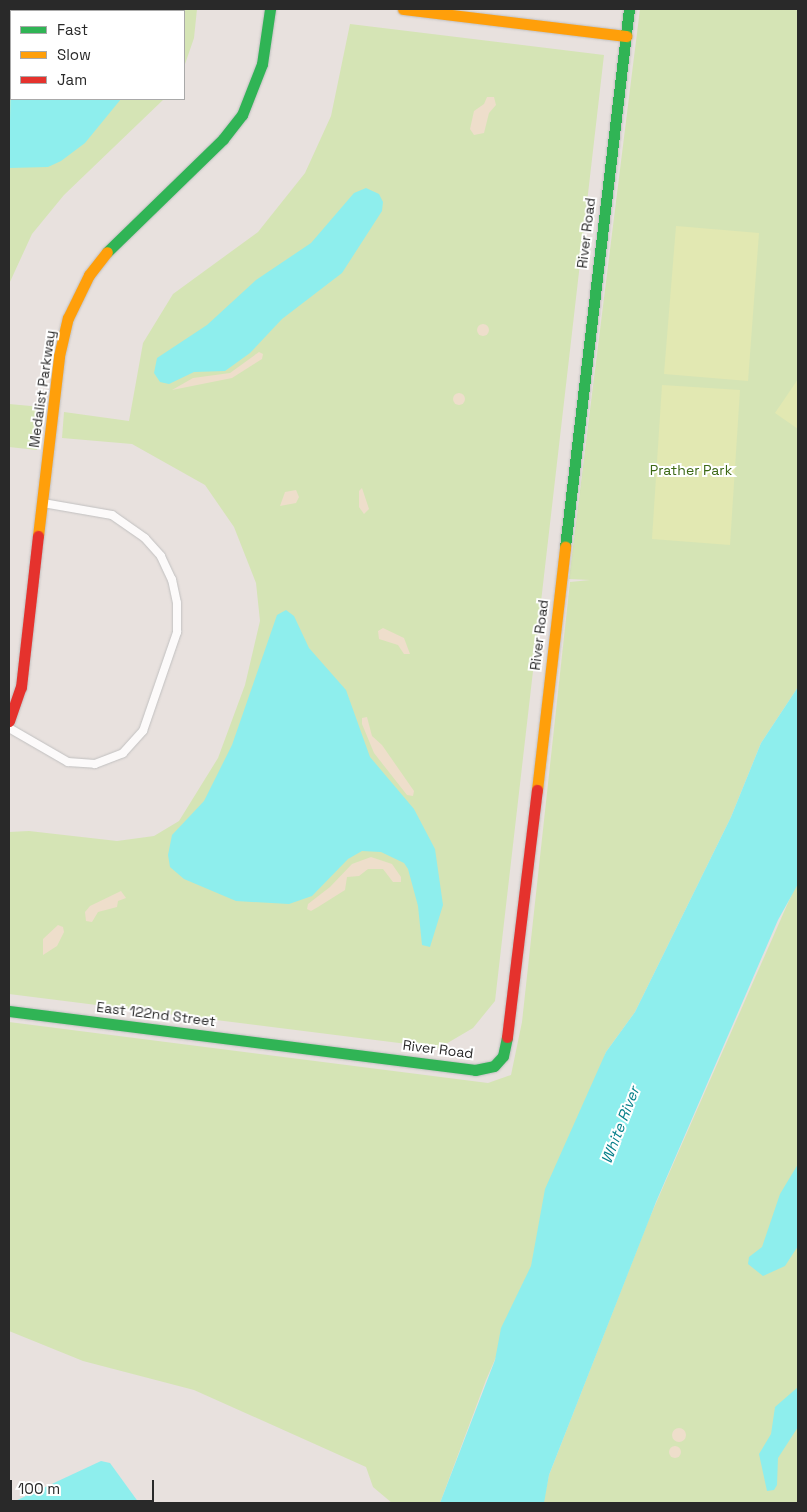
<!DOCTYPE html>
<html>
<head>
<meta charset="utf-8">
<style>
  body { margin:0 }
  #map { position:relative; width:807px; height:1512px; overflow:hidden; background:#e8e1de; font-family:"Space Grotesk",sans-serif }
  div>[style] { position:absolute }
  .green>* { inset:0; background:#d5e4b5 }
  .sand>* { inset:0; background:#eedecb }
  .round { border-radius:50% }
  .pitch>* { inset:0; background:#e2e8b2 }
  .water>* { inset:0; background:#8eeeed }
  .roads { filter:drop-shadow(0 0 1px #c1c0c0) drop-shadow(0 0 1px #c1c0c0) }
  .street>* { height:8px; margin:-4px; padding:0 4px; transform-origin:4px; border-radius:4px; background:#fcfafa }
  .fast>* { height:11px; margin:-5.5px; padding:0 5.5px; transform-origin:5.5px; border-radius:5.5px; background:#30b455 }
  .slow>* { height:11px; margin:-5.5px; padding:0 5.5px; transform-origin:5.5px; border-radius:5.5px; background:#ff9f0a }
  .jam>* { height:11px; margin:-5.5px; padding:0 5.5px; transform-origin:5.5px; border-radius:5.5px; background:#e5322d }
  span { translate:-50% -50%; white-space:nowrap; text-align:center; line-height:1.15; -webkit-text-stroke:4px #fff; paint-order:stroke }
  .street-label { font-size:14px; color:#292929 }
  .park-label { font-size:14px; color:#3d6916 }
  .water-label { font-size:15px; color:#08808b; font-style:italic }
  .frame { position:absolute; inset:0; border:10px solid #292929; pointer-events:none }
  .legend { position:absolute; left:10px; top:10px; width:175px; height:90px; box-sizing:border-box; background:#fff; border:1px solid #a9a9a9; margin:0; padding:6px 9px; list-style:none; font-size:15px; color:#292929 }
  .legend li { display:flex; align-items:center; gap:10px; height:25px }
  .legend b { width:25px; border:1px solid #a9a9a9 }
  .scale { position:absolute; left:10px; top:1480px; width:144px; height:22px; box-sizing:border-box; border:2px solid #292929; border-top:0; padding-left:6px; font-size:15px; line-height:18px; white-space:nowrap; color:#292929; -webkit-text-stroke:4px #fff; paint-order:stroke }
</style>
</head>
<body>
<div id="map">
  <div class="green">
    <i style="clip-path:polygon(9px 9px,197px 9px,194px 38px,184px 67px,184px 11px,11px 11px,11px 99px,164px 99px,64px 195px,32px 234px,9px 284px)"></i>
    <i style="clip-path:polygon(640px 9px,798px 9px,798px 687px,761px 743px,731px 817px,635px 1012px,606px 1052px,527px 1286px,486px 1380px,440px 1503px,392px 1503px,373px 1487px,366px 1467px,194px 1390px,83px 1361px,9px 1331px,9px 1022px,488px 1083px,511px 1075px,522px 1022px,570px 582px,590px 580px,569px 579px)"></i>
    <i style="clip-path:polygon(350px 24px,604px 55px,495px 1001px,473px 1028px,439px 1048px,9px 994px,9px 832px,29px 831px,117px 841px,154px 836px,179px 821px,218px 758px,245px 685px,260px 621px,256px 583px,234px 527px,205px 485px,132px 444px,62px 438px,64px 412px,129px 421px,143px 343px,173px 294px,258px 232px,305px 173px,331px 116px)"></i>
    <i style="clip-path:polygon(9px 404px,42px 407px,37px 450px,9px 447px)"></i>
    <i style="clip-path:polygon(798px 880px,798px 1503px,543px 1503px,549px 1475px,649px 1219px)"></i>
  </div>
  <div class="sand">
    <i style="clip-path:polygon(487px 97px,494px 97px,496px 105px,489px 113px,484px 133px,474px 135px,470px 129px,474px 111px,484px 104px)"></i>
    <i class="round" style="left:477px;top:324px;width:12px;height:12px"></i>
    <i style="clip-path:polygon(259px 352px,263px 354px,262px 359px,232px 378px,172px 390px,193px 378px,230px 373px)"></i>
    <i class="round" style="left:453px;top:393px;width:12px;height:12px"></i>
    <i style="clip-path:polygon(362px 488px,369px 509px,364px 514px,359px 507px,359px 491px)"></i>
    <i style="clip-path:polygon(296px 490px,299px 497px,296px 503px,280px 506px,285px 492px)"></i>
    <i style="clip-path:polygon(383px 628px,404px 638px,410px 654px,404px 654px,398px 645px,379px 639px,378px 631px)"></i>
    <i style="clip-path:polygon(367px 717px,372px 736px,382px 745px,414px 791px,413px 796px,407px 795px,374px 753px,362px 724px,362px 718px)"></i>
    <i style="clip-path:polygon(371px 857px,392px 864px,401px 877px,401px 882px,393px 882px,383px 869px,368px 869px,359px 876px,347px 877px,345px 890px,318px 907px,311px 911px,307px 909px,308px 904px,330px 887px,352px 864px)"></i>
    <i style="clip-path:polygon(121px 891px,126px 898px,118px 901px,117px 907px,98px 912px,92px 922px,86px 921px,85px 912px,90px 906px)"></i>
    <i style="clip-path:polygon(58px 925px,63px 927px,64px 932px,57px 946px,43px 955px,43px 939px)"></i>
    <i class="round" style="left:672px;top:1428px;width:14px;height:14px"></i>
    <i class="round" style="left:669px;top:1446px;width:12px;height:12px"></i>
  </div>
  <div class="pitch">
    <i style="clip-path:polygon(676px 226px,759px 233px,748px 381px,664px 374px)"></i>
    <i style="clip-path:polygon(798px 379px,798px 429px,775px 413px)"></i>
    <i style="clip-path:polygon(662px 385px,740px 390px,730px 545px,652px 539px)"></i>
  </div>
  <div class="water">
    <i style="clip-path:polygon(11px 74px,11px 99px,121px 99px,85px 143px,61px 161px,48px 167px,9px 168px)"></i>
    <i style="clip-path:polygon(366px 188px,379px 194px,383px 202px,382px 211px,342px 273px,282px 319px,250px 353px,225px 371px,194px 372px,169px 384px,160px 382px,154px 373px,157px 358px,207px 325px,256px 280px,311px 243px,354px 193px)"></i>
    <i style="clip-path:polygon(286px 610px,294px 616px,309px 648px,346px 690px,370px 757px,414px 809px,435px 849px,443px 905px,430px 947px,422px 945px,418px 906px,408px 869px,404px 863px,381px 852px,362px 851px,348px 859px,312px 896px,289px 904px,236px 901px,184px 879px,170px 867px,168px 855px,172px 835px,204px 801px,232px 745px,277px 615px)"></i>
    <i style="clip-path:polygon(798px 687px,798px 884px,778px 920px,656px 1202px,549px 1475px,544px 1503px,440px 1503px,495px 1360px,501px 1328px,531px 1266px,545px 1189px,606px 1052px,635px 1012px,731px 817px,761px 743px)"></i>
    <i style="clip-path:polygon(798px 1164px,798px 1246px,785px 1266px,763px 1276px,748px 1264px,749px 1257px,762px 1247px,780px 1194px)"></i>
    <i style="clip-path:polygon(798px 1387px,798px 1427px,778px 1458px,777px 1485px,774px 1490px,767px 1491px,759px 1454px,771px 1434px,775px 1407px)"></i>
    <i style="clip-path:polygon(101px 1461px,110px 1463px,139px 1503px,11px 1503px)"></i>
  </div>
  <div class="roads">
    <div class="street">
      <i style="left:9px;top:728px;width:68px;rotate:30deg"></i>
      <i style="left:68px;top:762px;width:27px;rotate:4deg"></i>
      <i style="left:95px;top:764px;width:30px;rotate:-21deg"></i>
      <i style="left:123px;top:753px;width:30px;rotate:-48deg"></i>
      <i style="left:143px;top:731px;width:105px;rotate:-71deg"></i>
      <i style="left:177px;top:632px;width:29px;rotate:-90deg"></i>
      <i style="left:177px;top:603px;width:24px;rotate:-102deg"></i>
      <i style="left:172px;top:580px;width:26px;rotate:-115deg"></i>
      <i style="left:161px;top:556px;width:24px;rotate:-132deg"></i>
      <i style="left:145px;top:538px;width:40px;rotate:-145.1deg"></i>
      <i style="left:112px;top:515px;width:70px;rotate:-170.1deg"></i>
    </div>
    <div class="fast">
      <i style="left:107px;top:252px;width:162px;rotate:-44.2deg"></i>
      <i style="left:223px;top:139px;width:31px;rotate:-52deg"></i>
      <i style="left:242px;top:115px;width:55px;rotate:-68.6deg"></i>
      <i style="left:262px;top:64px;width:56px;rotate:-81.7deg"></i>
      <i style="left:565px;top:547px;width:542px;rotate:-83.22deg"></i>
      <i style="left:9px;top:1011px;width:470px;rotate:7.2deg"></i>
      <i style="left:475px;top:1070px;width:19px;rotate:-12deg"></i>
      <i style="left:494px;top:1066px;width:13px;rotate:-48deg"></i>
      <i style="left:503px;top:1056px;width:19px;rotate:-78deg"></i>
    </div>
    <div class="slow">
      <i style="left:403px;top:9px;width:225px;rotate:6.9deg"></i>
      <i style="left:38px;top:536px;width:181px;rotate:-83.3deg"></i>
      <i style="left:59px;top:356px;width:39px;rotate:-77deg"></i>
      <i style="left:68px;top:318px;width:48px;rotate:-64deg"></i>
      <i style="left:89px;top:275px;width:29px;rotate:-52deg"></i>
      <i style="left:537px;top:790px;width:245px;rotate:-83.4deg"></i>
    </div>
    <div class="jam">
      <i style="left:9px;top:721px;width:36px;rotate:-71deg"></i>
      <i style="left:21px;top:687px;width:152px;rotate:-83.6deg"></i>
      <i style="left:507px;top:1037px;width:249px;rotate:-83.1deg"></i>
    </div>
  </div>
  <div class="street-label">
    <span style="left:586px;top:233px;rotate:-83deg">River Road</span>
    <span style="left:42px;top:389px;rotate:-82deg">Medalist Parkway</span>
    <span style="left:539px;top:635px;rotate:-83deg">River Road</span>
    <span style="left:156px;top:1014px;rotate:7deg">East 122nd Street</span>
    <span style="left:438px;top:1049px;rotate:7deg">River Road</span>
  </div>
  <div class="park-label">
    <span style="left:691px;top:470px">Prather Park</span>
  </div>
  <div class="water-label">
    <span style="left:620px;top:1125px;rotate:-69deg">White River</span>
  </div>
  <div class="frame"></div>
  <ul class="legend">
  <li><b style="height:6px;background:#30b455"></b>Fast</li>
  <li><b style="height:6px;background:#ff9f0a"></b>Slow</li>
  <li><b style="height:6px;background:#e5322d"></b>Jam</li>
  </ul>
  <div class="scale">100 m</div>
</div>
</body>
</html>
